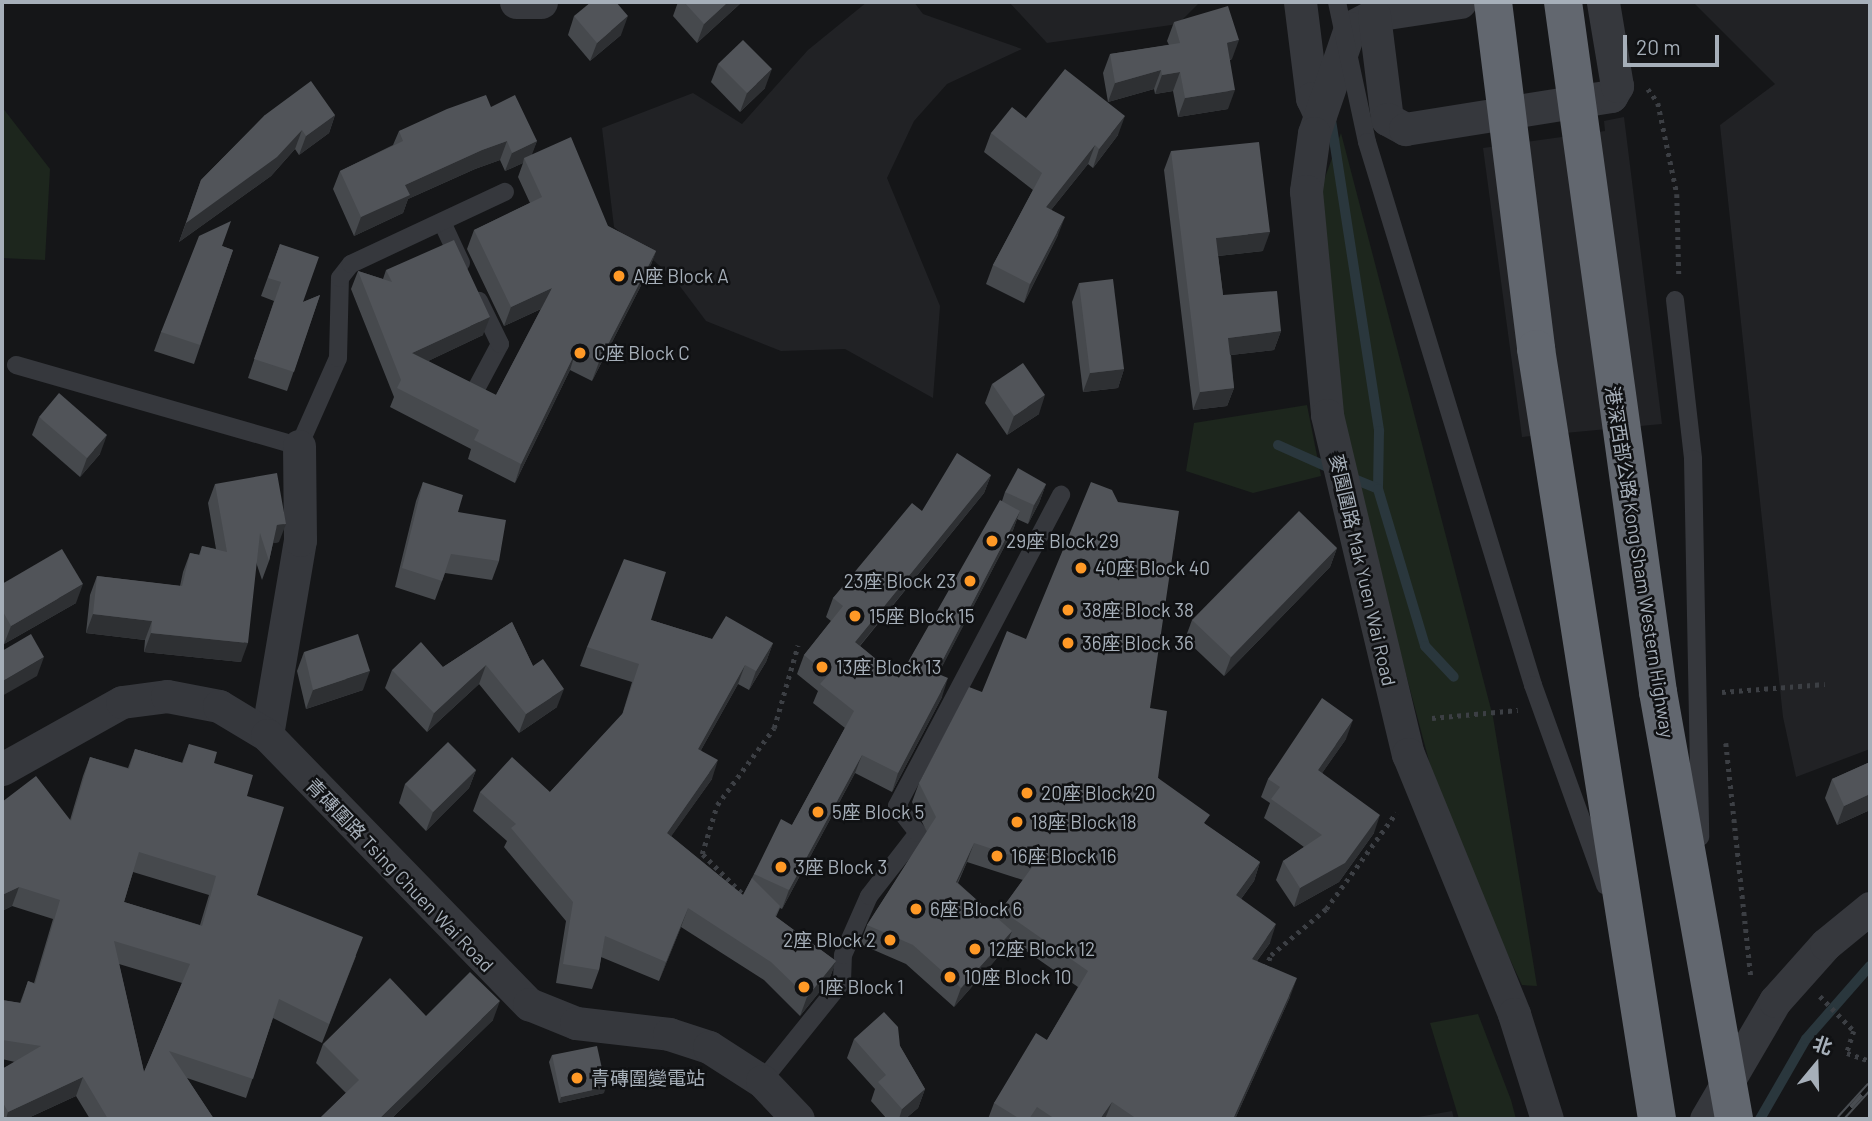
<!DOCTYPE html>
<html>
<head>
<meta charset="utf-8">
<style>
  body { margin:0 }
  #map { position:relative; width:1872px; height:1121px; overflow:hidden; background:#151618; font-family:Barlow,"Noto Sans SC",sans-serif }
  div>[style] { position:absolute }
  .built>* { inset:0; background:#212225 }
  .green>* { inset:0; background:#1d261d }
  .stream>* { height:10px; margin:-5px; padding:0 5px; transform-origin:5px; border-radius:5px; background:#2a373d }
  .path>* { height:4.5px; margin-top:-2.25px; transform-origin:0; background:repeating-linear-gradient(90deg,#3c3f44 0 3.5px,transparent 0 8.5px) }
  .service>* { height:18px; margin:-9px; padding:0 9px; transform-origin:9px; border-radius:9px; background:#36383d }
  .minor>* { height:33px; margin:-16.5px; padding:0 16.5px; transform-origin:16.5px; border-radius:16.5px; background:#36383d }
  .rail>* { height:8px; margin-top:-4px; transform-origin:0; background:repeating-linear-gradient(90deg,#101113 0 16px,#494d52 0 32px); box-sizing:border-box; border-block:2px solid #494d52 }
  .service-bridge>* { height:18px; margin:-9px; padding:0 9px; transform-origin:9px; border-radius:9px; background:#36383d }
  .motorway-bridge>* { height:38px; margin:-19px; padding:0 19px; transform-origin:19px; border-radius:19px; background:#62676f }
  .wall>* { inset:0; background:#46494d }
  .shaded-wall>* { inset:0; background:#2e3033 }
  .building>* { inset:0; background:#515459 }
  .dots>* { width:19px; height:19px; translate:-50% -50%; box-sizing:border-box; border:4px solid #101113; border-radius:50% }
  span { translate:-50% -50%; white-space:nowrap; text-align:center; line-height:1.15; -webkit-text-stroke:5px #101113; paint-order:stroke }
  .poi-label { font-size:19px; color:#a6afb9 }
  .left { translate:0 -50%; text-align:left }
  .right { translate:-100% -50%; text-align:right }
  .street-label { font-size:19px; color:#a6afb9 }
  .frame { position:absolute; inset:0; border:4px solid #a6afb9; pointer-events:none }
  .north { position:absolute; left:1781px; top:1030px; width:70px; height:70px; -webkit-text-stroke:5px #101113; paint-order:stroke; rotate:19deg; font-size:19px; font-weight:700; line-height:28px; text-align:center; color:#a6afb9 }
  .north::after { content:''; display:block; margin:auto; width:24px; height:32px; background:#a6afb9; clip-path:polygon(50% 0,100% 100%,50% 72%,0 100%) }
  .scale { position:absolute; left:1623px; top:35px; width:96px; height:32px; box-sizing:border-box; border:4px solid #a6afb9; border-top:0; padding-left:9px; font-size:21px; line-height:24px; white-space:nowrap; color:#a6afb9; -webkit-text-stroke:5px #101113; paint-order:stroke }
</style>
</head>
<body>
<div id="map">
  <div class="built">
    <i style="clip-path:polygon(867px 2px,914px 2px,923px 14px,1022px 49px,947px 84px,914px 121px,887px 178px,940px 306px,933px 398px,845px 349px,781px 351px,706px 321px,673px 277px,614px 227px,602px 128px,693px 93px,742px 124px,808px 50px)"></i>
    <i style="clip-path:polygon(1009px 2px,1200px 2px,1178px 24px,1047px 43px)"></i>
    <i style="clip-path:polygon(1693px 2px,1870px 2px,1870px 749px,1796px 777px,1783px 717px,1720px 125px,1775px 84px)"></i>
    <i style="clip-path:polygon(1624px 117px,1662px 424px,1522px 437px,1483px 148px,1605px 131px,1604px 121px)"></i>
    <i style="clip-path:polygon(1452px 1111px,1454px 1119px,1407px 1119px)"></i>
  </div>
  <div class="green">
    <i style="clip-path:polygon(2px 107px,50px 169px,45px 260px,2px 258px)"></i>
    <i style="clip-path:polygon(1341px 133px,1493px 717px,1537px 986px,1522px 985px,1445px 821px,1345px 445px,1317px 200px)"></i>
    <i style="clip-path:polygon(1307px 405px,1321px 476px,1253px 493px,1186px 471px,1194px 423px)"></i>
    <i style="clip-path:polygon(1478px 1014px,1511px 1100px,1516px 1119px,1459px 1119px,1430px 1023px)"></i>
  </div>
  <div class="stream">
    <i style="left:1331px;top:120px;width:315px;rotate:81.2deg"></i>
    <i style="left:1379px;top:431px;width:58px;rotate:91deg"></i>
    <i style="left:1278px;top:445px;width:59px;rotate:24deg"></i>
    <i style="left:1349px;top:477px;width:31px;rotate:22deg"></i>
    <i style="left:1378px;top:489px;width:164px;rotate:73.3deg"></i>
    <i style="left:1425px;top:646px;width:42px;rotate:46.9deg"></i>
    <i style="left:1760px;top:1119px;width:92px;rotate:-60.1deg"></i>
    <i style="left:1806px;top:1039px;width:97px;rotate:-48.8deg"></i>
  </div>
  <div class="path">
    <i style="left:1648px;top:89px;width:17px;rotate:54deg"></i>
    <i style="left:1658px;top:103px;width:93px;rotate:78.2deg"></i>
    <i style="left:1677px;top:194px;width:84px;rotate:88.6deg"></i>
    <i style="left:1722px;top:692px;width:103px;rotate:-4.4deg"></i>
    <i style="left:1432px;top:718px;width:86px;rotate:-5.3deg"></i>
    <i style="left:1726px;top:743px;width:236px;rotate:83.9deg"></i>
    <i style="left:747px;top:899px;width:64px;rotate:-135deg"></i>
    <i style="left:702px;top:854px;width:51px;rotate:-73deg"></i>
    <i style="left:717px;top:805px;width:96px;rotate:-53.5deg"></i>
    <i style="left:774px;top:728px;width:86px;rotate:-73.9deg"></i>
    <i style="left:1265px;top:968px;width:14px;rotate:-65deg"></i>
    <i style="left:1271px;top:955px;width:72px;rotate:-39.9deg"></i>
    <i style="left:1326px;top:909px;width:119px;rotate:-53.9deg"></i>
    <i style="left:1820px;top:996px;width:49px;rotate:45.8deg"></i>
    <i style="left:1854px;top:1031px;width:23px;rotate:108deg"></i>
    <i style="left:1847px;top:1053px;width:24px;rotate:19deg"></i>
  </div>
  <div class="service">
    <i style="left:442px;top:222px;width:45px;rotate:65.1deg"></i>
    <i style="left:1675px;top:300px;width:160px;rotate:83.5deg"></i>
    <i style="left:16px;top:365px;width:294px;rotate:16deg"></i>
    <i style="left:299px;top:446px;width:96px;rotate:-66.1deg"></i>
    <i style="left:338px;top:358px;width:80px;rotate:-88.6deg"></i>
    <i style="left:340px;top:278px;width:18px;rotate:-52deg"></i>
    <i style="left:351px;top:264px;width:170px;rotate:-25.1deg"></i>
    <i style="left:476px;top:389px;width:51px;rotate:-61.9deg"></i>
    <i style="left:500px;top:344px;width:48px;rotate:-116deg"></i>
    <i style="left:762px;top:1081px;width:127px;rotate:-51.1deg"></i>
    <i style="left:842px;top:982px;width:27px;rotate:-88deg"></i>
    <i style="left:843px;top:955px;width:64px;rotate:-66.2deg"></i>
    <i style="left:869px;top:896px;width:80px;rotate:-52.1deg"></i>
    <i style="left:918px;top:833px;width:34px;rotate:-128deg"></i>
    <i style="left:897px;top:806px;width:352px;rotate:-62.2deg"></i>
  </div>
  <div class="minor">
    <i style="left:516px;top:2px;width:25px"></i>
    <i style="left:1300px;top:2px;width:97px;rotate:82.9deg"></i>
    <i style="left:1312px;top:98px;width:19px;rotate:65deg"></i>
    <i style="left:1460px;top:2px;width:87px;rotate:171.4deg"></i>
    <i style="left:1374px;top:15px;width:27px;rotate:152deg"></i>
    <i style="left:1350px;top:28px;width:111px;rotate:108.9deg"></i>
    <i style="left:1314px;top:133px;width:59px;rotate:97.9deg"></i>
    <i style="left:1306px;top:191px;width:225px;rotate:84.6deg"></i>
    <i style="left:1327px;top:415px;width:349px;rotate:76.6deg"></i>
    <i style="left:1408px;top:754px;width:281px;rotate:67.8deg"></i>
    <i style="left:1514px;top:1014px;width:110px;rotate:72.6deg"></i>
    <i style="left:1374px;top:15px;width:105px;rotate:82.9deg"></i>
    <i style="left:1387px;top:119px;width:21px;rotate:29deg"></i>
    <i style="left:1405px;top:129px;width:209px;rotate:-9.1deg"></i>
    <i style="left:1611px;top:96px;width:12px;rotate:-59deg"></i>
    <i style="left:1617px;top:86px;width:85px;rotate:-99.5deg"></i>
    <i style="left:267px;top:735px;width:198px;rotate:-80.4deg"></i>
    <i style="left:300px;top:540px;width:94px;rotate:-90.6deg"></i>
    <i style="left:2px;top:769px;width:137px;rotate:-29.2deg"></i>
    <i style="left:122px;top:702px;width:45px;rotate:-7.6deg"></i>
    <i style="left:167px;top:696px;width:53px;rotate:10.9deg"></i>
    <i style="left:219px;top:706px;width:56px;rotate:31.1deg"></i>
    <i style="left:267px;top:735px;width:376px;rotate:45.8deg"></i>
    <i style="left:529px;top:1004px;width:51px;rotate:22deg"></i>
    <i style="left:576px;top:1023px;width:94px;rotate:6.7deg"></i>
    <i style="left:669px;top:1034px;width:42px;rotate:18deg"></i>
    <i style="left:709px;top:1047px;width:63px;rotate:32.7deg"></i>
    <i style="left:762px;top:1081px;width:52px;rotate:46.5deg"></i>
    <i style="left:1706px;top:1119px;width:137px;rotate:-59.7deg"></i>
    <i style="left:1775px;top:1001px;width:76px;rotate:-48.2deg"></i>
    <i style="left:1826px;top:944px;width:57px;rotate:-39.3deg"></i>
  </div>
  <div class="rail">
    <i style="left:1840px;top:1119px;width:45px;rotate:-47.7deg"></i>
  </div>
  <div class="service-bridge">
    <i style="left:1337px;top:2px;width:143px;rotate:77.9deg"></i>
    <i style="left:1367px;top:142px;width:568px;rotate:73deg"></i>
    <i style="left:1533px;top:685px;width:213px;rotate:70.2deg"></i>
    <i style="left:1693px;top:459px;width:378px;rotate:88.9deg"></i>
  </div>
  <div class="motorway-bridge">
    <i style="left:1493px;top:2px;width:350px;rotate:82.9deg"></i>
    <i style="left:1536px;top:349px;width:779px;rotate:81.07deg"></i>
    <i style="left:1563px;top:2px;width:697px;rotate:82.16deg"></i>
    <i style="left:1658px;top:692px;width:434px;rotate:79.9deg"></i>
  </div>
  <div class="wall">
    <i style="clip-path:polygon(678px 2px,742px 2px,697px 43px,673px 16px)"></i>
    <i style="clip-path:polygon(574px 16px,621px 35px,590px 61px,568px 35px)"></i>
    <i style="clip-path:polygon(1174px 22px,1232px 59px,1230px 60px,1228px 109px,1178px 117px,1173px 91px,1155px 94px,1154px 89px,1108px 102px,1103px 73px,1110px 54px,1169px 45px,1167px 41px)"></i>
    <i style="clip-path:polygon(718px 64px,765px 88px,740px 112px,711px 82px)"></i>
    <i style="clip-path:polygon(491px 107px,537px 141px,531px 155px,608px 226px,656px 251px,649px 270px,592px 381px,570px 370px,515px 483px,468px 459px,471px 449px,390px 407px,394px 397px,351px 289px,358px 271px,383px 279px,386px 270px,483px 335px,428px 361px,496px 395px,541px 309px,504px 326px,467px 249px,474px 230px,530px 203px,518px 177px,523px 163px,505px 171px,500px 160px,475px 169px,408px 199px,403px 213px,354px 236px,333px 189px,340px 171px,393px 145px,399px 131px)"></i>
    <i style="clip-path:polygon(265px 115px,335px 115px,329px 133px,299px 155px,295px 149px,271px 176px,179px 242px,201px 180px)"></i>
    <i style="clip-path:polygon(1026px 118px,1118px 135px,1093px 168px,1088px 164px,1051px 210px,1058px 235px,1024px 303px,986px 284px,993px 265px,1033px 190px,984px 152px,991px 133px)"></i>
    <i style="clip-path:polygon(1171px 151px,1263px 251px,1218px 256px,1223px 295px,1281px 331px,1274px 350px,1231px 355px,1234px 388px,1227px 406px,1193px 410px,1164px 170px)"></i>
    <i style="clip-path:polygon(280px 244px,303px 302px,320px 295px,287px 391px,248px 378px,274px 301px,261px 296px)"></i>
    <i style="clip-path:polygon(222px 246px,233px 250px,194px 364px,154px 351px,161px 332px)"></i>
    <i style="clip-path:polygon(1079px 283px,1124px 369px,1118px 388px,1083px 392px,1072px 302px)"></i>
    <i style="clip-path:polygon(992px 384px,1039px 414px,1007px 435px,985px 403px)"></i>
    <i style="clip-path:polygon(39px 417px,100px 454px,80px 477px,32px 435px)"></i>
    <i style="clip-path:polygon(991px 475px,984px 493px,860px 646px,899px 678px,1002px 501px,1005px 492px,1046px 484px,1039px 503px,1028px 524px,1017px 519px,1013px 530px,938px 674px,942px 697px,892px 792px,855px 773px,782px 909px,780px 908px,776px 917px,836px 961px,829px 980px,800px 1016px,764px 980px,681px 927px,659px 981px,601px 957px,599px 970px,592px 989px,556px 983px,566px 921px,504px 847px,507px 841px,473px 811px,480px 792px,550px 792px,622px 715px,632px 682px,580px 666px,587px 647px,651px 620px,712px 639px,773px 643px,766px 662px,749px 690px,738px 684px,701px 750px,712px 779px,671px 836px,743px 895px,754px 874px,792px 825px,845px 728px,813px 703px,818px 691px,797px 674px,804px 655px,831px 621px,826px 617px,833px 598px,922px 511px)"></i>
    <i style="clip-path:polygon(423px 482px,458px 512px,499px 561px,492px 580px,445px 573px,435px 600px,395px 587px,416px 501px)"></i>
    <i style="clip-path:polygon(215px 484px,279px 542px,273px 543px,269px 561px,262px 580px,256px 562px,241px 662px,144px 652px,145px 640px,86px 633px,90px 595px,97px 576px,180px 586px,183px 572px,190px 553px,199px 555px,202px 546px,216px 549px,208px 503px)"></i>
    <i style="clip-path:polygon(1337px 548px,1330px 567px,1224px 676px,1185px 639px,1192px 620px)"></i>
    <i style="clip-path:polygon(2px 584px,76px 603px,4px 644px,2px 641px)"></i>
    <i style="clip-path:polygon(512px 622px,533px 666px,557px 707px,519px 733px,479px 684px,427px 732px,385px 688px,392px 670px,443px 667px)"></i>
    <i style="clip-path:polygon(304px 652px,363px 690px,306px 709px,297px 671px)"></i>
    <i style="clip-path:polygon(evenodd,982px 692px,1150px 708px,1158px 778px,1206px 825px,1260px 862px,1254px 881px,1241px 899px,1270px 943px,1257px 961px,1290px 997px,1235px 1119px,988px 1119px,994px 1103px,1047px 1040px,1078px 987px,1009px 939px,1005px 949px,954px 1007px,906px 964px,860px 944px,867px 925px,927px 832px,912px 802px,919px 783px,982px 692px,967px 862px,1023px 880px,1001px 910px,998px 919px,958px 883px,967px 862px)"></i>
    <i style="clip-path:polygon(1346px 739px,1322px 773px,1374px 833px,1339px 882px,1294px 907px,1276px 880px,1283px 861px,1304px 847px,1264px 818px,1270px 803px,1261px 797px,1268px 779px)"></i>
    <i style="clip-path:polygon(evenodd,189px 744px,214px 763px,247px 796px,257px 895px,356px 956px,322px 1043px,273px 1018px,246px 1098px,187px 1078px,214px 1119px,90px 1119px,76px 1096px,26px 1119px,2px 1119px,2px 1069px,15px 1062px,2px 1059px,2px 1000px,20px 1003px,28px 981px,34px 983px,53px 919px,12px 906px,2px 911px,2px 802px,70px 820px,83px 776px,90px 757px,128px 768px,135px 749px,182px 763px,189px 744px,133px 872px,209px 895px,200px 925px,124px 902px,133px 872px,189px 744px,119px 964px,182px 983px,144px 1072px,119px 964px)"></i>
    <i style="clip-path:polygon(1870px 762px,1870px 810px,1837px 825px,1825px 798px,1832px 779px)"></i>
    <i style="clip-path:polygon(476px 770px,469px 788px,426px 831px,399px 803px,405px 784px)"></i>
    <i style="clip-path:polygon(426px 1016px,493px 1020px,391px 1119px,319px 1119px,346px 1093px,316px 1063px,323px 1044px)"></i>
    <i style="clip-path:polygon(854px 1039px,900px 1046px,925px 1089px,918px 1108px,905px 1119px,887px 1119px,871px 1101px,875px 1089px,847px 1058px)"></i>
    <i style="clip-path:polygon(552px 1055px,604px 1093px,559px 1103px,549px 1062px)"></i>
  </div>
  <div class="shaded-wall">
    <i style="clip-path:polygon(728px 2px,742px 2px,697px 43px,704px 24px)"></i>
    <i style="clip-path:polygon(628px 16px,621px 35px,590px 61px,597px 43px)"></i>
    <i style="clip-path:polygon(1239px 40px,1232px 59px,1220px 62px,1227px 43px)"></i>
    <i style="clip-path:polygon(772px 69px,765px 88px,740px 112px,747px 93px)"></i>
    <i style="clip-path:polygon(1161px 70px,1154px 89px,1108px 102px,1115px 83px)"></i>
    <i style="clip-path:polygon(1180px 72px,1173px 91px,1155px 94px,1162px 75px)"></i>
    <i style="clip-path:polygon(1235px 90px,1228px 109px,1178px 117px,1185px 98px)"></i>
    <i style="clip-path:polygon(335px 115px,329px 133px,299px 155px,306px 136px)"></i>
    <i style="clip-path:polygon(1125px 116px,1118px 135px,1093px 168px,1099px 149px)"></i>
    <i style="clip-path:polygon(302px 130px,295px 149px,271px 176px,179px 242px,186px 223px)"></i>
    <i style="clip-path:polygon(507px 141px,500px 160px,475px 169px,408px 199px,403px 213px,354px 236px,361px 217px,405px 185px,482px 150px)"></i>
    <i style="clip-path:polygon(537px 141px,530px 160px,524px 158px,523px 163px,505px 171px,512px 153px)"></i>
    <i style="clip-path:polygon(1095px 145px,1088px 164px,1039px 225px,1046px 207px)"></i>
    <i style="clip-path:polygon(1065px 217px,1058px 235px,1024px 303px,1030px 284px)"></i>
    <i style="clip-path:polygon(1270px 232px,1263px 251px,1209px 257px,1216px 238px)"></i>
    <i style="clip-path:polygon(656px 251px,649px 270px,592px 381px,599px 362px)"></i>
    <i style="clip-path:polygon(552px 288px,545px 307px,504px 326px,511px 307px)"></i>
    <i style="clip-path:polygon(490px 317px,483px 335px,405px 372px,412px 353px)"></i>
    <i style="clip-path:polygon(1281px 331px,1274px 350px,1222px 356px,1228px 338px)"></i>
    <i style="clip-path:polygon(576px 351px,570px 370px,515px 483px,521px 464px)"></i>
    <i style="clip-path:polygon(1124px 369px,1118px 388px,1083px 392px,1090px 373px)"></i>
    <i style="clip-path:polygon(1234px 388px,1227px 406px,1193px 410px,1200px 392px)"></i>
    <i style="clip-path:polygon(1045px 395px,1039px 414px,1007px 435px,1014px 416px)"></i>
    <i style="clip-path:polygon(107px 435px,100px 454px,80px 477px,87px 458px)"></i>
    <i style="clip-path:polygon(991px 475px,984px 493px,848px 660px,855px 642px)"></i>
    <i style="clip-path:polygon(1046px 484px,1039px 503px,1028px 524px,1034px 505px)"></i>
    <i style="clip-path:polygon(1020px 511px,1013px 530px,929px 692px,936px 673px)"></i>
    <i style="clip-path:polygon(286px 524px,279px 542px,270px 544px,277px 525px)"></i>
    <i style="clip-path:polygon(1337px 548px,1330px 567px,1224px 676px,1231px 657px)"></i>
    <i style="clip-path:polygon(83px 584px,76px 603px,4px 644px,11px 626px)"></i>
    <i style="clip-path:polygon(93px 614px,152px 621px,145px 640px,86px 633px)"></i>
    <i style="clip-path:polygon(151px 633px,248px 643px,241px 662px,144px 652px)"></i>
    <i style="clip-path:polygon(773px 643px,766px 662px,749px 690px,756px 671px)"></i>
    <i style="clip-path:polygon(44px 657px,37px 676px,2px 696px,3px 681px)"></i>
    <i style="clip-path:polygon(486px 665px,479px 684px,427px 732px,434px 713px)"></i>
    <i style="clip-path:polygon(745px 665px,738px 684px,691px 768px,698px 749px)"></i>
    <i style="clip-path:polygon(370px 671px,363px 690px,306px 709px,313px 690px)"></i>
    <i style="clip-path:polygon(948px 678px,942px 697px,892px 792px,898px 773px)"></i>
    <i style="clip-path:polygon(564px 689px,557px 707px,519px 733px,526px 714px)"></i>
    <i style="clip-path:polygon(1353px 720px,1346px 739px,1311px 789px,1318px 770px)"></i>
    <i style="clip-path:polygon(862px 755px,855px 773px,782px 909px,789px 890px)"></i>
    <i style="clip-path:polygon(718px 760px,712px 779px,660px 852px,667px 833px)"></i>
    <i style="clip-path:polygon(476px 770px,469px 788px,426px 831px,433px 812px)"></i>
    <i style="clip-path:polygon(1870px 794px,1870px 810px,1837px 825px,1844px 806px)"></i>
    <i style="clip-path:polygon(1380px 815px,1374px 833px,1339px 882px,1294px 907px,1300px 888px)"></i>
    <i style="clip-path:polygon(974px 843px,967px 862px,949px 900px,956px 882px)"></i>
    <i style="clip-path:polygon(1260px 862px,1254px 881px,1230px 914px,1236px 895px)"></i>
    <i style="clip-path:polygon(19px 887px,12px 906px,2px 911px,2px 895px)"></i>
    <i style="clip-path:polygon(688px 908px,681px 927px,659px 981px,666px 962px)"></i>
    <i style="clip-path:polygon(1276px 924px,1270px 943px,1245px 977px,1252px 959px)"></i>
    <i style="clip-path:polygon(1012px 931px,1005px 949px,954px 1007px,961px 988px)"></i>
    <i style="clip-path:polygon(836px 961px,829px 980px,800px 1016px,807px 997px)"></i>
    <i style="clip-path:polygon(1297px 978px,1290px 997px,1235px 1119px,1233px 1119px)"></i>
    <i style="clip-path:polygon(500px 1001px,493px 1020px,391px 1119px,379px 1119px)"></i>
    <i style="clip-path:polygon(83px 1077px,76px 1096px,26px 1119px,6px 1119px,8px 1112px)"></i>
    <i style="clip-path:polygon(606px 1087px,604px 1093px,559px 1103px,561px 1097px)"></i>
    <i style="clip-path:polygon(925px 1089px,918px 1108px,905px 1119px,899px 1119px,902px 1109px)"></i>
    <i style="clip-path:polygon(1112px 1102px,1105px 1119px,1100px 1119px)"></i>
  </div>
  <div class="building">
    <i style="clip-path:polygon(591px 2px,616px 2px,628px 16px,597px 43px,574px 16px)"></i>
    <i style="clip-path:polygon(684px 2px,728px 2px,704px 24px)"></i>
    <i style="clip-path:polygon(1228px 6px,1239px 40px,1227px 43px,1235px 90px,1185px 98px,1180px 72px,1162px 75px,1161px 70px,1115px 83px,1110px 54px,1180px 43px,1174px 22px)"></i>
    <i style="clip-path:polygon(743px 40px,772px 69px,747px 93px,718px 64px)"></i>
    <i style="clip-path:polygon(1065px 69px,1125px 116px,1099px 149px,1095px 145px,1046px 207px,1065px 217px,1030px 284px,993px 265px,1042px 173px,991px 133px,1012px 107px,1026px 118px)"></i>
    <i style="clip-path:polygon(311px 81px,335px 115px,306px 136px,302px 130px,277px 157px,186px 223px,201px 180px,265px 115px)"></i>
    <i style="clip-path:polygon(486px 95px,491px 107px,515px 95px,537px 141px,512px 153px,507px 141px,482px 150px,405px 185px,410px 195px,361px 217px,340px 171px,403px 141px,399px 131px,447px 109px)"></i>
    <i style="clip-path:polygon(571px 137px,608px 226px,656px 251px,599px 362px,576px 351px,521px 464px,474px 440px,479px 430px,397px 388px,401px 380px,358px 271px,392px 282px,386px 270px,454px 240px,490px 317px,412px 353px,496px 395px,552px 288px,511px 307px,474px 230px,542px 197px,524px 158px)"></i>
    <i style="clip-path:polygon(1259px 142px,1270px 232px,1216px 238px,1223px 295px,1277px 291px,1281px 331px,1228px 338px,1234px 388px,1200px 392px,1171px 151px)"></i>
    <i style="clip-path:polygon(231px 221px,222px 246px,233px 250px,200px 345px,161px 332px,199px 236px)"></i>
    <i style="clip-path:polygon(280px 244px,319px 257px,303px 302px,320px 295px,294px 372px,254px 359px,281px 282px,268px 278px)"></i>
    <i style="clip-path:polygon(1113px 279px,1124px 369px,1090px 373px,1079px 283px)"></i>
    <i style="clip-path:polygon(1023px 363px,1045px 395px,1014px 416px,992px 384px)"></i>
    <i style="clip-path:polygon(59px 393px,107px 435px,87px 458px,39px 417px)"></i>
    <i style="clip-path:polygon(957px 453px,991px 475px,855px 642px,899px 678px,1000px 500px,1020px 511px,936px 673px,948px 678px,898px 773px,862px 755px,789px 890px,754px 874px,781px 819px,792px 825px,854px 711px,820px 684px,828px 675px,804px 655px,843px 606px,833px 598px,912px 503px,922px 511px)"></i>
    <i style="clip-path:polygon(1018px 468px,1046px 484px,1034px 505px,1005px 492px)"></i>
    <i style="clip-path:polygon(277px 473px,286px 524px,277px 525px,269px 561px,260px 533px,248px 643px,151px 633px,152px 621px,93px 614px,97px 576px,182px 586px,190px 553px,200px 555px,202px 546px,227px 552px,215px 484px)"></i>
    <i style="clip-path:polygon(423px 482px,463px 495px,458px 512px,506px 520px,499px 561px,451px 554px,442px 581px,402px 568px)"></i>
    <i style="clip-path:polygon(1091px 482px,1112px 490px,1118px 502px,1179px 511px,1150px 708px,1167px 711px,1158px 778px,1210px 815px,1204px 823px,1260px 862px,1236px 895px,1276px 924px,1252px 959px,1297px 978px,1233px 1119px,1137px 1119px,1112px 1102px,1100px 1119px,1055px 1119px,1037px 1107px,1029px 1119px,1020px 1119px,994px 1103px,1036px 1033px,1047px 1040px,1088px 971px,1001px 910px,1035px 863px,974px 843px,956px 882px,1012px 931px,961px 988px,913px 945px,867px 925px,936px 817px,919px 783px,969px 687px,982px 692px,1007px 631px,1026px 639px)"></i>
    <i style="clip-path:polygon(1299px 511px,1337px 548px,1231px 657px,1192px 620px)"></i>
    <i style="clip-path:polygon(62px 549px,83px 584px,11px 626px,2px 610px,2px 584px)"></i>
    <i style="clip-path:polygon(624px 559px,666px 572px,651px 620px,712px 639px,726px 616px,773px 643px,756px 671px,745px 665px,698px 749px,718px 760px,667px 833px,743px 895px,752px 878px,780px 906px,775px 916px,836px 961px,807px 997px,771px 962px,688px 908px,666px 962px,605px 936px,599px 970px,563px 964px,573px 902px,511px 828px,516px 824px,480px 792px,512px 757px,550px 792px,623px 713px,639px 664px,587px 647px)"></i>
    <i style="clip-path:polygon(512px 622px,533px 666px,543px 659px,564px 689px,526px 714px,486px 665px,434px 713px,392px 670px,421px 642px,443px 667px)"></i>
    <i style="clip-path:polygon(31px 634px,44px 657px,3px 681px,2px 651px)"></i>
    <i style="clip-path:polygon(358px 634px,370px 671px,313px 690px,304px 652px)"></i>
    <i style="clip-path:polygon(1322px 698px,1353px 720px,1318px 770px,1380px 815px,1345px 863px,1300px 888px,1283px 861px,1322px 835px,1271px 799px,1280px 787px,1268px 779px)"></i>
    <i style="clip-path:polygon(448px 742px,476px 770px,433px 812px,405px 784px)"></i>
    <i style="clip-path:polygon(evenodd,189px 744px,217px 752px,214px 763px,253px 775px,247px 796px,284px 807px,257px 895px,363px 937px,329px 1024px,279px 999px,253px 1079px,169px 1051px,214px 1119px,108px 1119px,83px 1077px,8px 1112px,2px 1101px,2px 1069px,41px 1046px,2px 1040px,2px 1000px,21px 1003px,28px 981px,35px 984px,60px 900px,19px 887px,2px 895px,2px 802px,36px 776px,71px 821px,90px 757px,129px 769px,135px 749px,183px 763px,189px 744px,139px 852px,216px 876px,202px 926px,124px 902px,139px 852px,189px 744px,114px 941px,190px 964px,144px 1072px,114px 941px)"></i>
    <i style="clip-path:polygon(1870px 762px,1870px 794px,1844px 806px,1832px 779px)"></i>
    <i style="clip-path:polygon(470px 972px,500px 1001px,379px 1119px,319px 1119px,359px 1080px,323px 1044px,390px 978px,426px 1016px)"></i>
    <i style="clip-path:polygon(884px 1012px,898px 1027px,900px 1046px,925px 1089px,902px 1109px,878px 1082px,886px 1075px,854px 1039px)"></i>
    <i style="clip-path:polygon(597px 1046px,606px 1087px,561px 1097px,552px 1055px)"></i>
  </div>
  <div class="dots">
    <i style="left:619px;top:276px;background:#ff9926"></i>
    <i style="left:580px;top:353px;background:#ff9926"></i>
    <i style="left:992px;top:541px;background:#ff9926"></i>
    <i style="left:1081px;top:568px;background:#ff9926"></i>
    <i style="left:970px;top:581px;background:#ff9926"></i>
    <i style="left:1068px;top:610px;background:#ff9926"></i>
    <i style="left:855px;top:616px;background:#ff9926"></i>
    <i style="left:1068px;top:643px;background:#ff9926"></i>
    <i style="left:822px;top:667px;background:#ff9926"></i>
    <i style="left:1027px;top:793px;background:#ff9926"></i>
    <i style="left:818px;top:812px;background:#ff9926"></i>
    <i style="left:1017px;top:822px;background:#ff9926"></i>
    <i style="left:997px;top:856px;background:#ff9926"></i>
    <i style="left:781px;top:867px;background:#ff9926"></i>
    <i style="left:916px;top:909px;background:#ff9926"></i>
    <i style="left:890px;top:940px;background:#ff9926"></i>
    <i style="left:975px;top:949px;background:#ff9926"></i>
    <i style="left:950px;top:977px;background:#ff9926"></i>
    <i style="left:804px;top:987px;background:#ff9926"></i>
    <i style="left:577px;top:1078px;background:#ff9926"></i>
  </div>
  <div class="poi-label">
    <span class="left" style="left:633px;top:276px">A座 Block A</span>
    <span class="left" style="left:594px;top:353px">C座 Block C</span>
    <span class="left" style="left:1006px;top:541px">29座 Block 29</span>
    <span class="left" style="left:1095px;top:568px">40座 Block 40</span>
    <span class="right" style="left:956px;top:581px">23座 Block 23</span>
    <span class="left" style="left:1082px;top:610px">38座 Block 38</span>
    <span class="left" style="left:869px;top:616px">15座 Block 15</span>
    <span class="left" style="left:1082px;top:643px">36座 Block 36</span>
    <span class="left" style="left:836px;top:667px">13座 Block 13</span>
    <span class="left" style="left:1041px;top:793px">20座 Block 20</span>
    <span class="left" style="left:832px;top:812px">5座 Block 5</span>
    <span class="left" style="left:1031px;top:822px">18座 Block 18</span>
    <span class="left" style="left:1011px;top:856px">16座 Block 16</span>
    <span class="left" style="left:795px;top:867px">3座 Block 3</span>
    <span class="left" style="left:930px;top:909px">6座 Block 6</span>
    <span class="right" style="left:876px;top:940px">2座 Block 2</span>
    <span class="left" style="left:989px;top:949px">12座 Block 12</span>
    <span class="left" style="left:964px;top:977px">10座 Block 10</span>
    <span class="left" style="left:818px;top:987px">1座 Block 1</span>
    <span class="left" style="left:591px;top:1078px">青磚圍變電站</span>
  </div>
  <div class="street-label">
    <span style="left:1640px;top:562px;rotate:81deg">港深西部公路 Kong Sham Western Highway</span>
    <span style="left:1363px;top:570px;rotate:77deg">麥園圍路 Mak Yuen Wai Road</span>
    <span style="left:400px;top:875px;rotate:46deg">青磚圍路 Tsing Chuen Wai Road</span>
  </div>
  <div class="frame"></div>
  <div class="north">北</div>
  <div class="scale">20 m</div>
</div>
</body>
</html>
